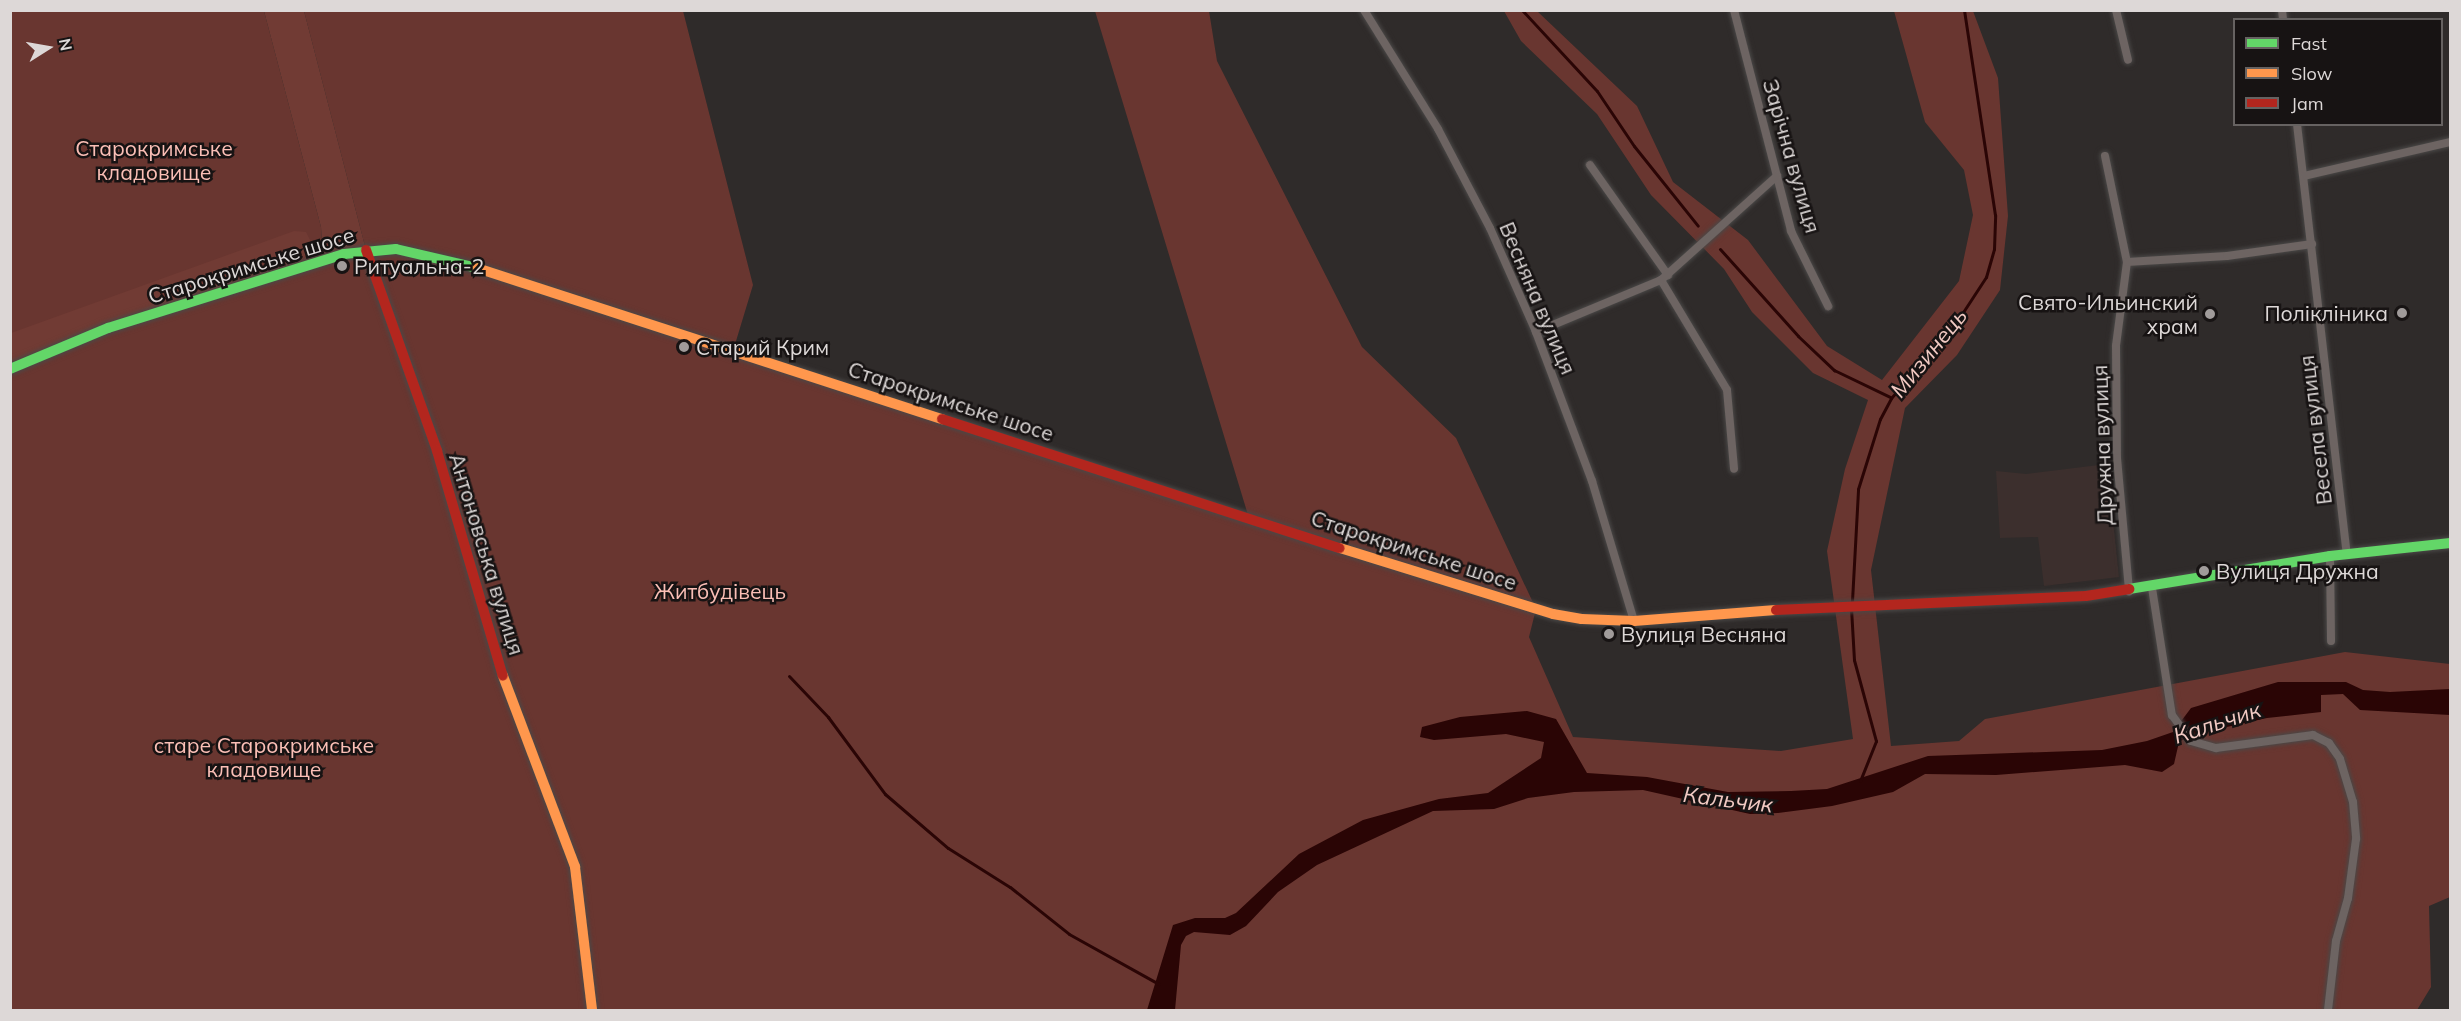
<!DOCTYPE html>
<html>
<head>
<meta charset="utf-8">
<style>
  body { margin:0 }
  #map { position:relative; width:2461px; height:1021px; overflow:hidden; background:#2f2b2a; font-family:Mulish,sans-serif }
  div>[style] { position:absolute }
  .built>* { inset:0; background:#3c2f2d }
  .green>* { inset:0; background:#693630 }
  .forest>* { inset:0; background:#713b34 }
  .water>* { inset:0; background:#2a0505 }
  .stream>* { height:3px; margin:-1.5px; padding:0 1.5px; transform-origin:1.5px; border-radius:1.5px; background:#2a0505 }
  .roads { filter:drop-shadow(0 0 2px #4a4847) drop-shadow(0 0 2px #4a4847) }
  .street>* { height:8px; margin:-4px; padding:0 4px; transform-origin:4px; border-radius:4px; background:#6d6462 }
  .fast>* { height:10px; margin:-5px; padding:0 5px; transform-origin:5px; border-radius:5px; background:#63d668 }
  .slow>* { height:10px; margin:-5px; padding:0 5px; transform-origin:5px; border-radius:5px; background:#ff974d }
  .jam>* { height:10px; margin:-5px; padding:0 5px; transform-origin:5px; border-radius:5px; background:#b3261e }
  .dots>* { width:16px; height:16px; translate:-50% -50%; box-sizing:border-box; border:3px solid #171313; border-radius:50% }
  span { translate:-50% -50%; white-space:nowrap; text-align:center; line-height:1.15; -webkit-text-stroke:5px #171313; paint-order:stroke }
  .park-label { font-size:21px; color:#fbbfb6 }
  .street-label { font-size:21px; color:#ddd8d7 }
  .poi-label { font-size:21px; color:#ddd8d7 }
  .left { translate:0 -50%; text-align:left }
  .right { translate:-100% -50%; text-align:right }
  .water-label { font-size:22px; color:#f2cac3; font-style:italic }
  .frame { position:absolute; inset:0; border:12px solid #ddd8d7; pointer-events:none }
  .legend { position:absolute; left:2233px; top:18px; width:210px; height:108px; box-sizing:border-box; background:#171313; border:2px solid #666261; margin:0; padding:8px 10px; list-style:none; font-size:18px; color:#ddd8d7 }
  .legend li { display:flex; align-items:center; gap:12px; height:30px }
  .legend b { width:30px; border:2px solid #666261 }
  .north { position:absolute; left:18px; top:18px; width:60px; height:60px; -webkit-text-stroke:4px #171313; paint-order:stroke; rotate:79deg; font-size:16px; font-weight:700; line-height:24px; text-align:center; color:#ddd8d7 }
  .north::after { content:''; display:block; margin:auto; width:21px; height:27px; background:#ddd8d7; clip-path:polygon(50% 0,100% 100%,50% 72%,0 100%) }
</style>
</head>
<body>
<div id="map">
  <div class="built">
    <i style="clip-path:polygon(2107px 464px,2119px 577px,2044px 586px,2038px 537px,2000px 538px,1996px 471px,2026px 474px)"></i>
  </div>
  <div class="green">
    <i style="clip-path:polygon(10px 11px,264px 11px,321px 227px,323px 261px,366px 250px,304px 11px,683px 11px,753px 285px,733px 351px,1248px 515px,1095px 11px,1209px 11px,1217px 61px,1362px 347px,1456px 438px,1536px 609px,1529px 637px,1573px 737px,1781px 751px,1853px 739px,1827px 551px,1845px 469px,1868px 400px,1813px 373px,1752px 312px,1724px 269px,1651px 195px,1597px 114px,1521px 41px,1504px 11px,1537px 11px,1637px 106px,1673px 182px,1748px 240px,1827px 346px,1882px 380px,1959px 281px,1973px 215px,1964px 170px,1925px 122px,1894px 11px,1973px 11px,1998px 78px,2008px 216px,2000px 290px,1957px 355px,1905px 408px,1871px 570px,1891px 746px,1959px 741px,1985px 719px,2345px 652px,2450px 664px,2450px 897px,2429px 906px,2431px 987px,2417px 1010px,11px 1010px)"></i>
  </div>
  <div class="forest">
    <i style="clip-path:polygon(264px 11px,304px 11px,366px 250px,323px 261px,321px 227px)"></i>
    <i style="clip-path:polygon(294px 231px,306px 232px,310px 240px,310px 252px,299px 262px,11px 362px,11px 333px)"></i>
  </div>
  <div class="water">
    <i style="clip-path:polygon(2278px 682px,2346px 682px,2363px 690px,2390px 692px,2450px 689px,2450px 715px,2360px 710px,2343px 694px,2321px 695px,2321px 712px,2267px 718px,2191px 735px,2179px 742px,2174px 764px,2162px 772px,2125px 765px,1996px 775px,1925px 774px,1893px 792px,1832px 806px,1778px 813px,1750px 814px,1643px 790px,1574px 792px,1528px 798px,1494px 809px,1433px 811px,1317px 865px,1278px 892px,1246px 926px,1230px 935px,1194px 932px,1186px 936px,1181px 945px,1175px 1010px,1147px 1010px,1173px 925px,1195px 918px,1225px 918px,1236px 913px,1299px 854px,1363px 820px,1439px 799px,1488px 793px,1541px 758px,1544px 742px,1506px 734px,1434px 740px,1420px 737px,1422px 727px,1460px 717px,1527px 711px,1556px 719px,1587px 773px,1647px 777px,1728px 792px,1791px 791px,1827px 789px,1928px 756px,2102px 750px,2147px 741px,2173px 732px,2191px 708px)"></i>
  </div>
  <div class="stream">
    <i style="left:1522px;top:10px;width:110px;rotate:47.2deg"></i>
    <i style="left:1597px;top:91px;width:66px;rotate:56.1deg"></i>
    <i style="left:1634px;top:146px;width:102px;rotate:51.3deg"></i>
    <i style="left:1720px;top:249px;width:117px;rotate:48.1deg"></i>
    <i style="left:1798px;top:336px;width:50px;rotate:43.4deg"></i>
    <i style="left:1834px;top:370px;width:62px;rotate:25.7deg"></i>
    <i style="left:1852px;top:601px;width:112px;rotate:-86.9deg"></i>
    <i style="left:1858px;top:489px;width:73px;rotate:-72.6deg"></i>
    <i style="left:1880px;top:419px;width:24px;rotate:-62deg"></i>
    <i style="left:1891px;top:398px;width:89px;rotate:-48.2deg"></i>
    <i style="left:1950px;top:332px;width:66px;rotate:-56.8deg"></i>
    <i style="left:1986px;top:277px;width:29px;rotate:-74deg"></i>
    <i style="left:1994px;top:249px;width:34px;rotate:-88deg"></i>
    <i style="left:1995px;top:215px;width:207px;rotate:-98.6deg"></i>
    <i style="left:1851px;top:608px;width:52px;rotate:86.7deg"></i>
    <i style="left:1854px;top:660px;width:84px;rotate:74.8deg"></i>
    <i style="left:1876px;top:741px;width:43px;rotate:111.8deg"></i>
    <i style="left:789px;top:676px;width:57px;rotate:46.4deg"></i>
    <i style="left:828px;top:717px;width:96px;rotate:53.5deg"></i>
    <i style="left:885px;top:794px;width:83px;rotate:40.6deg"></i>
    <i style="left:948px;top:848px;width:73px;rotate:32.2deg"></i>
    <i style="left:1010px;top:887px;width:75px;rotate:38.5deg"></i>
    <i style="left:1069px;top:934px;width:103px;rotate:29.1deg"></i>
  </div>
  <div class="roads">
    <div class="street">
      <i style="left:1364px;top:10px;width:140px;rotate:58.1deg"></i>
      <i style="left:1438px;top:129px;width:112px;rotate:62.3deg"></i>
      <i style="left:1490px;top:228px;width:114px;rotate:66.1deg"></i>
      <i style="left:1536px;top:332px;width:159px;rotate:69.4deg"></i>
      <i style="left:1592px;top:481px;width:146px;rotate:73.3deg"></i>
      <i style="left:1734px;top:10px;width:228px;rotate:75.5deg"></i>
      <i style="left:1791px;top:231px;width:84px;rotate:63.7deg"></i>
      <i style="left:2116px;top:10px;width:51px;rotate:76.5deg"></i>
      <i style="left:2282px;top:10px;width:10px;rotate:84deg"></i>
      <i style="left:2297px;top:124px;width:433px;rotate:83.4deg"></i>
      <i style="left:2105px;top:156px;width:108px;rotate:78.3deg"></i>
      <i style="left:2127px;top:262px;width:85px;rotate:97.5deg"></i>
      <i style="left:2116px;top:346px;width:112px;rotate:89.5deg"></i>
      <i style="left:2117px;top:458px;width:134px;rotate:84.8deg"></i>
      <i style="left:1590px;top:165px;width:135px;rotate:54.7deg"></i>
      <i style="left:2304px;top:176px;width:150px;rotate:-13.1deg"></i>
      <i style="left:2127px;top:262px;width:100px;rotate:-3.4deg"></i>
      <i style="left:2227px;top:256px;width:86px;rotate:-8deg"></i>
      <i style="left:1661px;top:280px;width:128px;rotate:59deg"></i>
      <i style="left:1727px;top:390px;width:79px;rotate:84.9deg"></i>
      <i style="left:1536px;top:332px;width:135px;rotate:-22.6deg"></i>
      <i style="left:1661px;top:280px;width:156px;rotate:-41.9deg"></i>
      <i style="left:2330px;top:556px;width:85px;rotate:89.3deg"></i>
      <i style="left:2152px;top:588px;width:129px;rotate:81.1deg"></i>
      <i style="left:2172px;top:715px;width:32px;rotate:54deg"></i>
      <i style="left:2191px;top:741px;width:26px;rotate:16deg"></i>
      <i style="left:2216px;top:748px;width:98px;rotate:-7.6deg"></i>
      <i style="left:2313px;top:735px;width:18px;rotate:27deg"></i>
      <i style="left:2329px;top:743px;width:19px;rotate:55deg"></i>
      <i style="left:2340px;top:759px;width:45px;rotate:73.2deg"></i>
      <i style="left:2353px;top:802px;width:37px;rotate:85deg"></i>
      <i style="left:2356px;top:839px;width:60px;rotate:97.7deg"></i>
      <i style="left:2348px;top:898px;width:45px;rotate:105.6deg"></i>
      <i style="left:2336px;top:941px;width:69px;rotate:96.6deg"></i>
    </div>
    <div class="fast">
      <i style="left:10px;top:369px;width:106px;rotate:-22.7deg"></i>
      <i style="left:108px;top:328px;width:247px;rotate:-17.4deg"></i>
      <i style="left:344px;top:254px;width:52px;rotate:-5.5deg"></i>
      <i style="left:396px;top:249px;width:83px;rotate:13.2deg"></i>
      <i style="left:2129px;top:589px;width:204px;rotate:-9.3deg"></i>
      <i style="left:2330px;top:556px;width:121px;rotate:-6.2deg"></i>
    </div>
    <div class="slow">
      <i style="left:477px;top:268px;width:489px;rotate:18deg"></i>
      <i style="left:1340px;top:548px;width:223px;rotate:17.2deg"></i>
      <i style="left:1553px;top:614px;width:29px;rotate:10deg"></i>
      <i style="left:1582px;top:619px;width:52px;rotate:2.2deg"></i>
      <i style="left:1634px;top:621px;width:142px;rotate:-4.4deg"></i>
      <i style="left:503px;top:676px;width:204px;rotate:69.3deg"></i>
      <i style="left:575px;top:867px;width:144px;rotate:83.2deg"></i>
    </div>
    <div class="jam">
      <i style="left:366px;top:250px;width:213px;rotate:70.5deg"></i>
      <i style="left:437px;top:451px;width:234px;rotate:73.7deg"></i>
      <i style="left:942px;top:419px;width:418px;rotate:18deg"></i>
      <i style="left:1776px;top:610px;width:310px;rotate:-2.6deg"></i>
      <i style="left:2086px;top:596px;width:44px;rotate:-9.2deg"></i>
    </div>
  </div>
  <div class="dots">
    <i style="left:342px;top:266px;background:#a09b9a"></i>
    <i style="left:2402px;top:313px;background:#a09b9a"></i>
    <i style="left:2210px;top:314px;background:#a09b9a"></i>
    <i style="left:684px;top:347px;background:#a09b9a"></i>
    <i style="left:2204px;top:571px;background:#a09b9a"></i>
    <i style="left:1609px;top:634px;background:#a09b9a"></i>
  </div>
  <div class="park-label">
    <span style="left:154px;top:160px">Старокримське<br>кладовище</span>
    <span style="left:720px;top:591px">Житбудівець</span>
    <span style="left:264px;top:757px">старе Старокримське<br>кладовище</span>
  </div>
  <div class="street-label">
    <span style="left:1792px;top:156px;rotate:74deg">Зарічна вулиця</span>
    <span style="left:251px;top:265px;rotate:-17deg">Старокримське шосе</span>
    <span style="left:1538px;top:298px;rotate:67deg">Весняна вулиця</span>
    <span style="left:951px;top:401px;rotate:18deg">Старокримське шосе</span>
    <span style="left:2315px;top:430px;rotate:-97deg">Весела вулиця</span>
    <span style="left:2102px;top:445px;rotate:-92deg">Дружна вулиця</span>
    <span style="left:1414px;top:550px;rotate:18deg">Старокримське шосе</span>
    <span style="left:487px;top:554px;rotate:73deg">Антоновська вулиця</span>
  </div>
  <div class="poi-label">
    <span class="left" style="left:354px;top:266px">Ритуальна-2</span>
    <span class="right" style="left:2198px;top:314px">Свято-Ильинский<br>храм</span>
    <span class="right" style="left:2388px;top:313px">Полікліника</span>
    <span class="left" style="left:696px;top:347px">Старий Крим</span>
    <span class="left" style="left:2216px;top:571px">Вулиця Дружна</span>
    <span class="left" style="left:1621px;top:634px">Вулиця Весняна</span>
  </div>
  <div class="water-label">
    <span style="left:1929px;top:353px;rotate:-51deg">Мизинець</span>
    <span style="left:2217px;top:723px;rotate:-18deg">Кальчик</span>
    <span style="left:1728px;top:800px;rotate:7deg">Кальчик</span>
  </div>
  <div class="frame"></div>
  <ul class="legend">
  <li><b style="height:8px;background:#63d668"></b>Fast</li>
  <li><b style="height:8px;background:#ff974d"></b>Slow</li>
  <li><b style="height:8px;background:#b3261e"></b>Jam</li>
  </ul>
  <div class="north">N</div>
</div>
</body>
</html>
